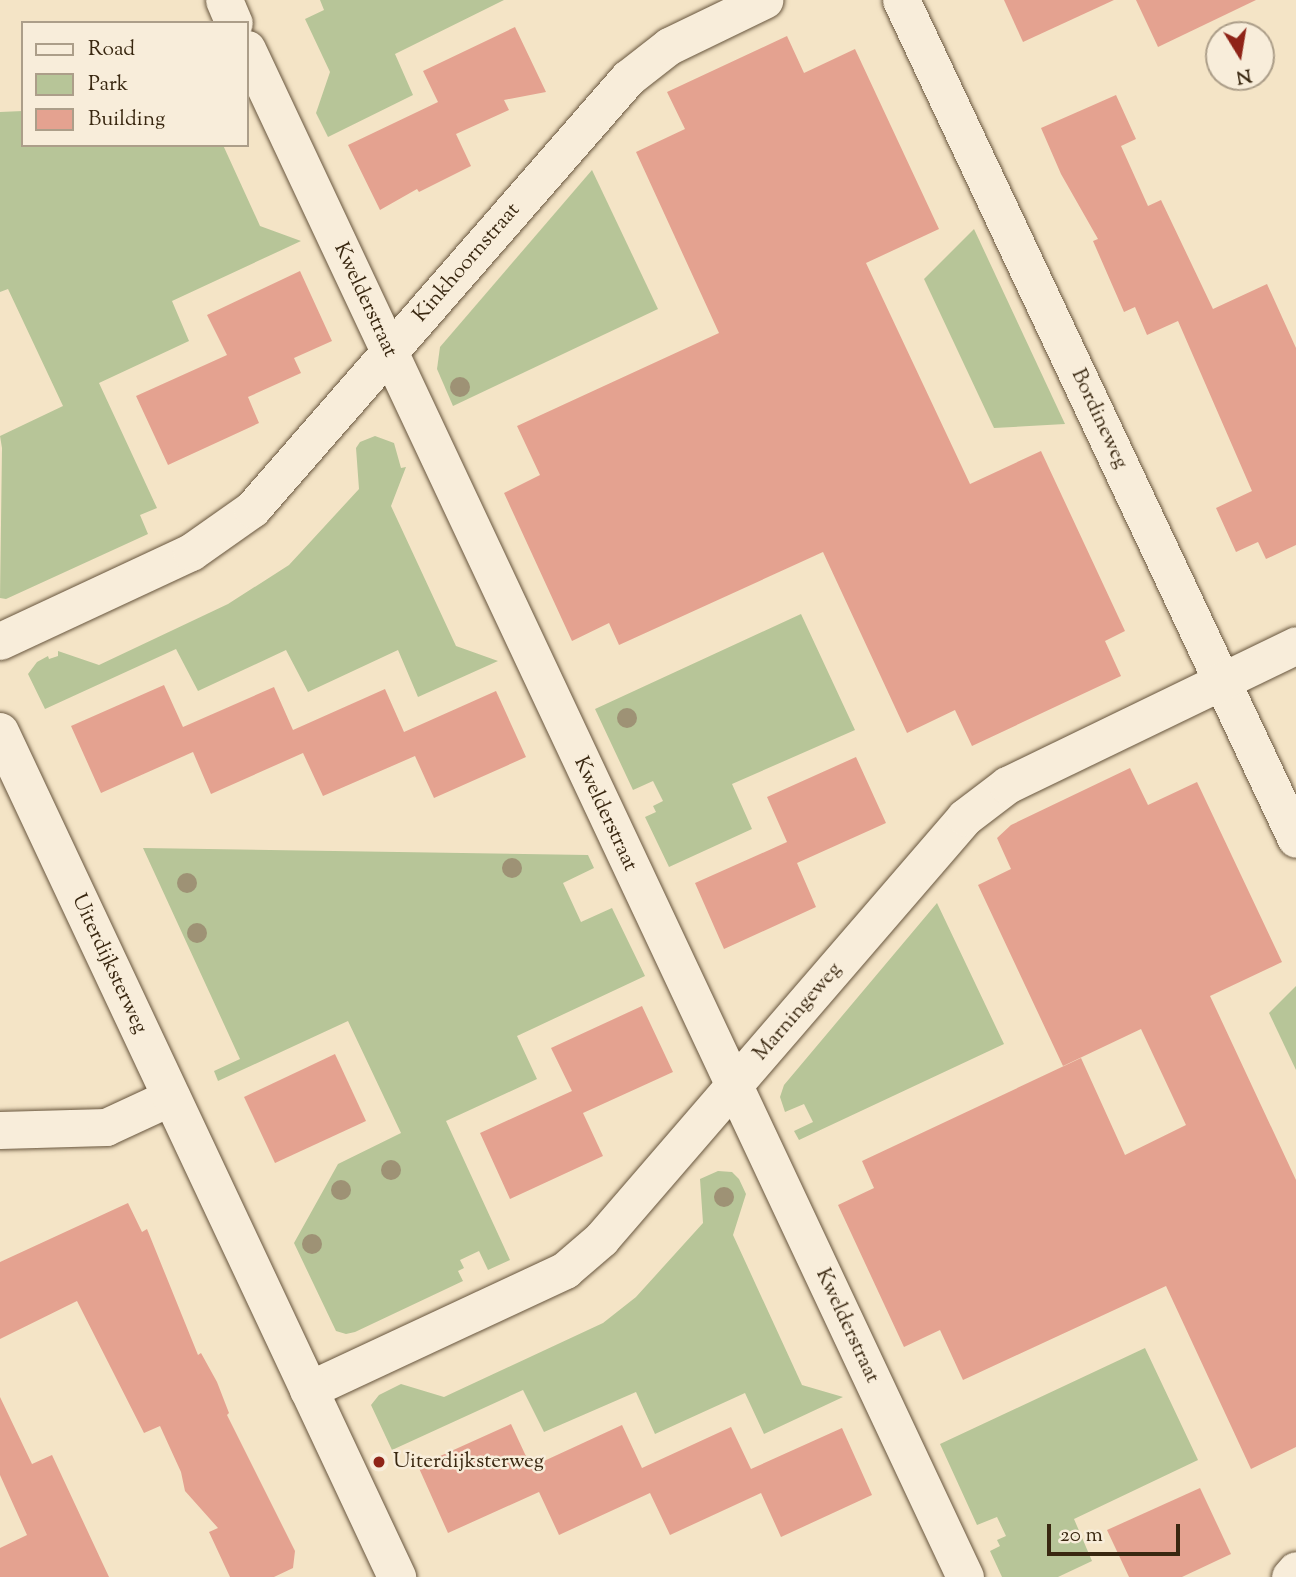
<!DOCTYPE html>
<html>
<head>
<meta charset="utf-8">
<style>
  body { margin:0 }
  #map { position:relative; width:1296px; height:1577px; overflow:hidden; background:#f4e4c6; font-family:"Sorts Mill Goudy",serif }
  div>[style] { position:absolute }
  .green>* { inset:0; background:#b7c598 }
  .building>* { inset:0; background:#e4a290 }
  .roads { filter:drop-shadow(0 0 2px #68563e) drop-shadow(0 0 2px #68563e) }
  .minor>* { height:37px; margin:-18.5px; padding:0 18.5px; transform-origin:18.5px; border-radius:18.5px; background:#f8edda }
  .tertiary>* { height:38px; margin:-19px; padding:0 19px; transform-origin:19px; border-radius:19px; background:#f8edda }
  .trees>* { width:20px; height:20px; margin:-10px; border-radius:50%; background:#9e9275 }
  .dots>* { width:19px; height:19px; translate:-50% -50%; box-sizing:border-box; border:4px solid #f8edda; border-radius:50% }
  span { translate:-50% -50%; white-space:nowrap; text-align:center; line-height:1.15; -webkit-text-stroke:5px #f8edda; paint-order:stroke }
  .street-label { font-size:21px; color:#392710 }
  .poi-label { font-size:21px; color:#392710 }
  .left { translate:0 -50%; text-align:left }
  .legend { position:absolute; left:21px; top:21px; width:228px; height:126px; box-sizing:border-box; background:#f8edda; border:2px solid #ac9e89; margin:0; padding:9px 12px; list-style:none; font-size:21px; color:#392710 }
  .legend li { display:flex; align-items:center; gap:14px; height:35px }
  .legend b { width:35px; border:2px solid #ac9e89 }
  .north { position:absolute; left:1205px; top:21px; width:70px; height:70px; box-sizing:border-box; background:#f8edda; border:2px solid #ac9e89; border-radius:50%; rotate:169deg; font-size:19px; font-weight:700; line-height:28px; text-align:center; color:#392710 }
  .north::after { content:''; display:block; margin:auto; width:24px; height:32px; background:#8f2418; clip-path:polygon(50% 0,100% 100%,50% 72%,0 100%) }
  .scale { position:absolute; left:1047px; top:1524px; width:133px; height:32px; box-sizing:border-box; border:4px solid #392710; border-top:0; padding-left:9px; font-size:21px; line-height:24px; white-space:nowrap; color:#392710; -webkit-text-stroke:5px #f8edda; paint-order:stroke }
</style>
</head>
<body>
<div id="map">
  <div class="green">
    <i style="clip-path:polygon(320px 0,504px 0,395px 54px,413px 95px,328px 137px,316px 113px,330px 72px,305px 19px,324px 10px)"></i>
    <i style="clip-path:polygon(23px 111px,23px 145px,223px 145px,260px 226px,301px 241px,172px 301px,189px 341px,99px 383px,157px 508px,140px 515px,148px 534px,6px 599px,0 598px,2px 448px,0 436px,63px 406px,8px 289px,0 292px,0 112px)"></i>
    <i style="clip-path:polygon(592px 170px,658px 309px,453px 406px,437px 369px,440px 347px)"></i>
    <i style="clip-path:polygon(974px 229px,1065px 424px,994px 428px,924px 279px)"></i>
    <i style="clip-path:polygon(375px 436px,394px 443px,401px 468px,406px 467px,391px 506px,456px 646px,498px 661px,418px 697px,398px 650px,308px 692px,286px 650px,198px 691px,176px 649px,45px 709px,28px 674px,37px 662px,48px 656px,49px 659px,58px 656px,58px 651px,99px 665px,228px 604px,289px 565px,359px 489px,356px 448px,360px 442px)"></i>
    <i style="clip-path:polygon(801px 614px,855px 730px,732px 784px,752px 829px,669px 867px,645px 817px,656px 812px,653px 806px,663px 801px,653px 781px,633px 790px,595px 709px)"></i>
    <i style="clip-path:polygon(143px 848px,588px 855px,594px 868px,563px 883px,581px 922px,612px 908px,645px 976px,517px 1036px,537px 1079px,446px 1121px,510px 1260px,488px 1270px,479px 1251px,460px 1260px,464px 1268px,458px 1271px,463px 1281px,355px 1332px,346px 1334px,336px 1331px,294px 1243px,338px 1164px,401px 1133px,348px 1021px,218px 1081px,214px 1071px,240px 1059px)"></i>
    <i style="clip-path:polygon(937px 903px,1004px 1044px,799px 1140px,794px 1131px,813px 1122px,804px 1104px,785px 1112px,780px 1097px,784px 1085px)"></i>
    <i style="clip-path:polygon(1296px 986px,1296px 1070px,1269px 1013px)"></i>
    <i style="clip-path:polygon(718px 1171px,732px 1172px,739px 1179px,746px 1194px,733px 1235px,802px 1385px,843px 1397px,764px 1434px,745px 1393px,655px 1434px,636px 1392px,544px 1432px,523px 1390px,392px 1450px,371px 1405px,379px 1395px,401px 1384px,444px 1397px,603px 1323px,636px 1297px,703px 1223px,700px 1179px)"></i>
    <i style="clip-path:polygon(1145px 1348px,1198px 1460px,1074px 1519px,1092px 1561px,1058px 1577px,1002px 1577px,990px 1551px,1000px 1546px,997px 1540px,1006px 1536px,997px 1517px,977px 1525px,940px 1444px)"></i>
  </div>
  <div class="building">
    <i style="clip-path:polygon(1004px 0,1114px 0,1023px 42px)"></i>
    <i style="clip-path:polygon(1136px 0,1256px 0,1158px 47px)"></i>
    <i style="clip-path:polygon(515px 27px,546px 92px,504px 100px,509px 110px,456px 134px,471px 166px,419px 192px,417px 189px,380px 210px,348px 145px,438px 102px,423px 71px)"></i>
    <i style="clip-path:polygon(787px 36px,804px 73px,855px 49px,939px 229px,866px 263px,970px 484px,1041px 451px,1125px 631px,1105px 641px,1121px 676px,972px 746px,955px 710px,907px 733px,823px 552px,619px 645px,609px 623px,572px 641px,504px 493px,540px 475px,517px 426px,719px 333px,636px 152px,685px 129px,667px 92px)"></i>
    <i style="clip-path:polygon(1116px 95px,1136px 139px,1121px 146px,1148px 206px,1161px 200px,1213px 309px,1267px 284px,1296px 348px,1296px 545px,1266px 559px,1258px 542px,1236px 552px,1216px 508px,1252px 491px,1178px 321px,1147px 335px,1135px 307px,1124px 312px,1093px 241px,1098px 239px,1061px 174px,1041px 128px)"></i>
    <i style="clip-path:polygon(300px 271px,332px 341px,294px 358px,301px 373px,248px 397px,259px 423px,168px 465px,136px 396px,227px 355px,207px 315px)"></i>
    <i style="clip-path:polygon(164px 685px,183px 727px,274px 687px,293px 730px,385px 689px,404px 732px,496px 691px,526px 757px,434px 798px,415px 756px,323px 796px,303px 753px,211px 794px,193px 752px,101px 793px,71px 726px)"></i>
    <i style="clip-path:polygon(856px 757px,886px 823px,797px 863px,816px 907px,724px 949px,695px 883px,787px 842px,767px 797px)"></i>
    <i style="clip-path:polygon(1130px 768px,1148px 805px,1197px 782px,1282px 962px,1210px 996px,1296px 1180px,1296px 1447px,1251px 1469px,1166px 1286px,963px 1380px,940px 1330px,904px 1347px,838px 1205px,874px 1188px,862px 1161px,1081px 1058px,1125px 1155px,1186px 1125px,1141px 1029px,1063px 1066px,978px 885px,1011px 869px,997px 838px,1011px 825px)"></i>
    <i style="clip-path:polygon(642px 1006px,673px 1072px,583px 1113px,603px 1156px,510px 1199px,480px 1133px,572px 1091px,551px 1048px)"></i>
    <i style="clip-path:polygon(335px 1054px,366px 1121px,275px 1163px,244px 1097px)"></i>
    <i style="clip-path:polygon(128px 1203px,142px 1232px,147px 1229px,198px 1355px,201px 1353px,217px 1382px,229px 1413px,227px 1415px,295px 1551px,293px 1568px,274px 1577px,230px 1577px,209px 1532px,218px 1528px,185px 1491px,181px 1472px,160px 1426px,144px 1433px,77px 1301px,0 1339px,0 1262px)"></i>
    <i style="clip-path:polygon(0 1397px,32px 1464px,52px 1455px,109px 1577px,0 1577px,0 1548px,27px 1535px,0 1475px)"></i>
    <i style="clip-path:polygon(511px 1424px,531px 1467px,622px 1425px,642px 1468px,731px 1427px,751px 1469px,842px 1428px,872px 1495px,781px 1537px,761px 1493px,670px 1535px,650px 1493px,559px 1535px,539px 1492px,448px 1533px,418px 1466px)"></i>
    <i style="clip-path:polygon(1200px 1488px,1231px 1554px,1182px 1577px,1129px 1577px,1107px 1530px)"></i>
  </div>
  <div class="roads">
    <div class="minor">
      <i style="left:224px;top:0;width:25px;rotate:67deg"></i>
      <i style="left:901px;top:0;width:927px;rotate:64.79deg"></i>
      <i style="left:247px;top:49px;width:1688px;rotate:64.83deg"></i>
      <i style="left:0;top:641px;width:211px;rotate:-25deg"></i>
      <i style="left:191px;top:552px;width:75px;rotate:-35.2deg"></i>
      <i style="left:252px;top:509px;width:572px;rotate:-48.9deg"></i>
      <i style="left:628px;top:78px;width:52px;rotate:-38deg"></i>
      <i style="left:669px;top:46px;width:106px;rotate:-25.8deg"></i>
      <i style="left:0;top:1130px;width:106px;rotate:-1.6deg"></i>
      <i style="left:106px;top:1127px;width:72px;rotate:-24.8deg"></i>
      <i style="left:308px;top:1390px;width:284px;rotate:-25deg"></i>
      <i style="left:565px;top:1270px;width:48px;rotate:-40.7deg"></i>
      <i style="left:601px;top:1239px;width:557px;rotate:-49.22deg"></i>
      <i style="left:965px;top:817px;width:53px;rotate:-37.3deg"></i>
      <i style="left:1007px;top:785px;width:321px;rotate:-25.8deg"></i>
      <i style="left:1290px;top:1577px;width:9px;rotate:-49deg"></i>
    </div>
    <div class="tertiary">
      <i style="left:0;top:732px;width:934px;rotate:64.83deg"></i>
    </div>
  </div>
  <div class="trees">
    <i style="left:460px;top:387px"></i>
    <i style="left:627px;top:718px"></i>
    <i style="left:512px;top:868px"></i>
    <i style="left:187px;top:883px"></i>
    <i style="left:197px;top:933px"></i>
    <i style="left:391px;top:1170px"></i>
    <i style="left:341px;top:1190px"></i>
    <i style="left:724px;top:1197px"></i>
    <i style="left:312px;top:1244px"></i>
  </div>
  <div class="dots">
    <i style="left:379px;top:1462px;background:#8f2418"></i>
  </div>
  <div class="street-label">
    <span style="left:467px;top:263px;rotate:-49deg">Kinkhoornstraat</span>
    <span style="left:365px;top:300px;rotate:65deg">Kwelderstraat</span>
    <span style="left:1099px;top:419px;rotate:65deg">Bordineweg</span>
    <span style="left:605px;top:814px;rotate:65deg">Kwelderstraat</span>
    <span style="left:109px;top:964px;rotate:65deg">Uiterdijksterweg</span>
    <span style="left:798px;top:1012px;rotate:-49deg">Marningeweg</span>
    <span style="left:847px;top:1326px;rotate:65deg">Kwelderstraat</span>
  </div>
  <div class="poi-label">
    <span class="left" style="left:393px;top:1462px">Uiterdijksterweg</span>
  </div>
  <ul class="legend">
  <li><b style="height:9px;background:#f8edda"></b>Road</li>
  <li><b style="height:19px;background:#b7c598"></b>Park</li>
  <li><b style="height:19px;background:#e4a290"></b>Building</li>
  </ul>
  <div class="north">N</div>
  <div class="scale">20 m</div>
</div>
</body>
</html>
